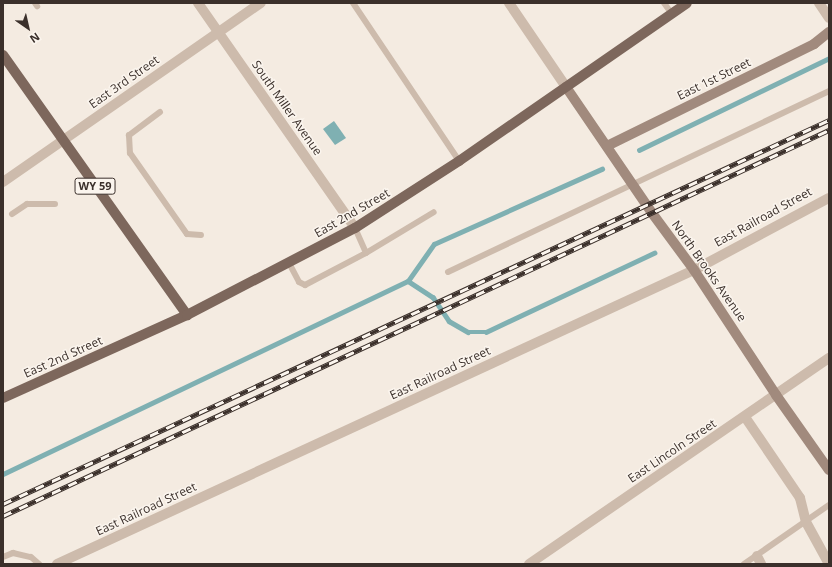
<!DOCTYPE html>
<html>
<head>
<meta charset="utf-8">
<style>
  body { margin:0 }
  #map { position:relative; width:832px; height:567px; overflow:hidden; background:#f4ebe1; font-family:"Open Sans",sans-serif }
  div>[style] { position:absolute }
  .water>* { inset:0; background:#7fb0b2 }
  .stream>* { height:4.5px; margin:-2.25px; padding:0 2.25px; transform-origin:2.25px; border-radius:2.25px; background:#7fb0b2 }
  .lane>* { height:6px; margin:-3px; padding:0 3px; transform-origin:3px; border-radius:3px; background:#cdbbac }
  .street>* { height:10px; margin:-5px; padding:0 5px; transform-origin:5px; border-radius:5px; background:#cdbbac }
  .secondary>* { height:10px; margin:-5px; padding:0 5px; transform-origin:5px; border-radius:5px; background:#a18a7d }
  .primary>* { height:10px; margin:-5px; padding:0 5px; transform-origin:5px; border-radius:5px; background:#7d675c }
  .rail>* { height:4.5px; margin-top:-2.25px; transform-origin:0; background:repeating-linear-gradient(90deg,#fbf5ee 0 9px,#3b302b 0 18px); box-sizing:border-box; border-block:1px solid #3b302b }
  span { translate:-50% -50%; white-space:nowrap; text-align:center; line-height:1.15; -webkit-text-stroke:3px #fbf5ee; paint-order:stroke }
  .shield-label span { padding:1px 3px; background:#fbf5ee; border:1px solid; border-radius:3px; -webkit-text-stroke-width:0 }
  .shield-label { font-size:11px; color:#3b302b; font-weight:700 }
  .street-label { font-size:12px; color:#3b302b }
  .frame { position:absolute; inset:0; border:4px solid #3b302b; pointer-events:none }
  .north { position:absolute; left:8px; top:8px; width:40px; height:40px; -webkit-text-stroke:3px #fbf5ee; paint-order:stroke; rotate:146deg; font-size:11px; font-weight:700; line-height:16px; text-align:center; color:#3b302b }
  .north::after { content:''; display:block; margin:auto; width:14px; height:18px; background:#3b302b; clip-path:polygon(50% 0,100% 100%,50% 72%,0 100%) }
</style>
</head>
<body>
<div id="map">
  <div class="water">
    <i style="clip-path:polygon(334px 121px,346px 138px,335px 145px,323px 129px)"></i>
  </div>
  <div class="stream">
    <i style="left:639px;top:150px;width:211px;rotate:-25.8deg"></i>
    <i style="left:408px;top:281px;width:45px;rotate:-54.9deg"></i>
    <i style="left:434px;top:244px;width:184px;rotate:-24.1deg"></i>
    <i style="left:3px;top:474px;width:449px;rotate:-25.5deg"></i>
    <i style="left:408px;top:281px;width:30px;rotate:33deg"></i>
    <i style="left:433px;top:297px;width:29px;rotate:56deg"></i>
    <i style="left:449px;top:321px;width:22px;rotate:30deg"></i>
    <i style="left:468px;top:332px;width:18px"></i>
    <i style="left:486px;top:332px;width:186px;rotate:-25.2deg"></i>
  </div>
  <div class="lane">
    <i style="left:35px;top:3px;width:4px;rotate:56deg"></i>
    <i style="left:353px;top:3px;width:190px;rotate:56.1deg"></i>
    <i style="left:664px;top:3px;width:14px;rotate:54deg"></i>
    <i style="left:160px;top:112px;width:39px;rotate:143deg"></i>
    <i style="left:129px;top:135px;width:18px;rotate:87deg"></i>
    <i style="left:130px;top:153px;width:99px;rotate:54.9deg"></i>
    <i style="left:187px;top:234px;width:14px;rotate:4deg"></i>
    <i style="left:12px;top:214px;width:18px;rotate:-34deg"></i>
    <i style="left:27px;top:204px;width:28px"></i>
    <i style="left:355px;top:228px;width:27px;rotate:66deg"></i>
    <i style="left:289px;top:263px;width:21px;rotate:62deg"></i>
    <i style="left:299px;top:282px;width:7px;rotate:27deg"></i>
    <i style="left:305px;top:285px;width:69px;rotate:-27.7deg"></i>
    <i style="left:366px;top:253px;width:79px;rotate:-31.1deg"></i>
    <i style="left:448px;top:272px;width:422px;rotate:-25.4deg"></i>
    <i style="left:3px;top:557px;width:11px;rotate:-22deg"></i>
    <i style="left:13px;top:553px;width:18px;rotate:13deg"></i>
    <i style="left:31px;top:557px;width:11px;rotate:41deg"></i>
    <i style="left:744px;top:564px;width:103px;rotate:-34.8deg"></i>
  </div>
  <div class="street">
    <i style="left:198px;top:3px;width:274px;rotate:55.1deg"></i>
    <i style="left:509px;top:3px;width:102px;rotate:55.8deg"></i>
    <i style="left:819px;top:3px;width:18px;rotate:56deg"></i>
    <i style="left:3px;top:182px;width:314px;rotate:-34.8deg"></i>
    <i style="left:745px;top:417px;width:98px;rotate:55.8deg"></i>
    <i style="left:800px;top:498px;width:25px;rotate:76deg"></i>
    <i style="left:806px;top:522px;width:48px;rotate:61.3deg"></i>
    <i style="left:757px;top:556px;width:9px;rotate:63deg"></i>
    <i style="left:57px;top:564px;width:702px;rotate:-24.78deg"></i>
    <i style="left:694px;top:270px;width:153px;rotate:-28.1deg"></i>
    <i style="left:529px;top:564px;width:364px;rotate:-34.5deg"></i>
  </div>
  <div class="secondary">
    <i style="left:566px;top:87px;width:153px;rotate:55.7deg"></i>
    <i style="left:652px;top:213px;width:71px;rotate:53.6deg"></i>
    <i style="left:694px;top:270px;width:149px;rotate:56.7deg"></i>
    <i style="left:776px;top:395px;width:92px;rotate:54.8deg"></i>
    <i style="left:607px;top:146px;width:231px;rotate:-26.2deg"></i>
    <i style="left:814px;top:44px;width:19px;rotate:-39deg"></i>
  </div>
  <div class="primary">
    <i style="left:3px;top:55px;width:319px;rotate:54.7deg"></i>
    <i style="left:3px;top:398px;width:202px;rotate:-24.3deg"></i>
    <i style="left:187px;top:315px;width:189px;rotate:-27.4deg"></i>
    <i style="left:355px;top:228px;width:124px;rotate:-32.8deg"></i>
    <i style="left:459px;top:161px;width:277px;rotate:-34.7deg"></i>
  </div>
  <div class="rail">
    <i style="left:3px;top:504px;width:911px;rotate:-24.93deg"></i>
    <i style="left:3px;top:516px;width:912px;rotate:-25.05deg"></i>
  </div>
  <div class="shield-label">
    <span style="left:95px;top:186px">WY 59</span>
  </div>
  <div class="street-label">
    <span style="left:714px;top:79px;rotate:-26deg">East 1st Street</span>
    <span style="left:124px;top:82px;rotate:-35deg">East 3rd Street</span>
    <span style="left:287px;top:108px;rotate:55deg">South Miller Avenue</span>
    <span style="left:352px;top:213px;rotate:-30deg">East 2nd Street</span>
    <span style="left:763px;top:217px;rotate:-29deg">East Railroad Street</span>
    <span style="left:709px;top:271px;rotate:55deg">North Brooks Avenue</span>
    <span style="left:63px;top:357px;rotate:-24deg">East 2nd Street</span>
    <span style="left:440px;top:373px;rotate:-25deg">East Railroad Street</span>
    <span style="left:672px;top:451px;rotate:-34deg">East Lincoln Street</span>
    <span style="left:146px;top:509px;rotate:-25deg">East Railroad Street</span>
  </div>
  <div class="frame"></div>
  <div class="north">N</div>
</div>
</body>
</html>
